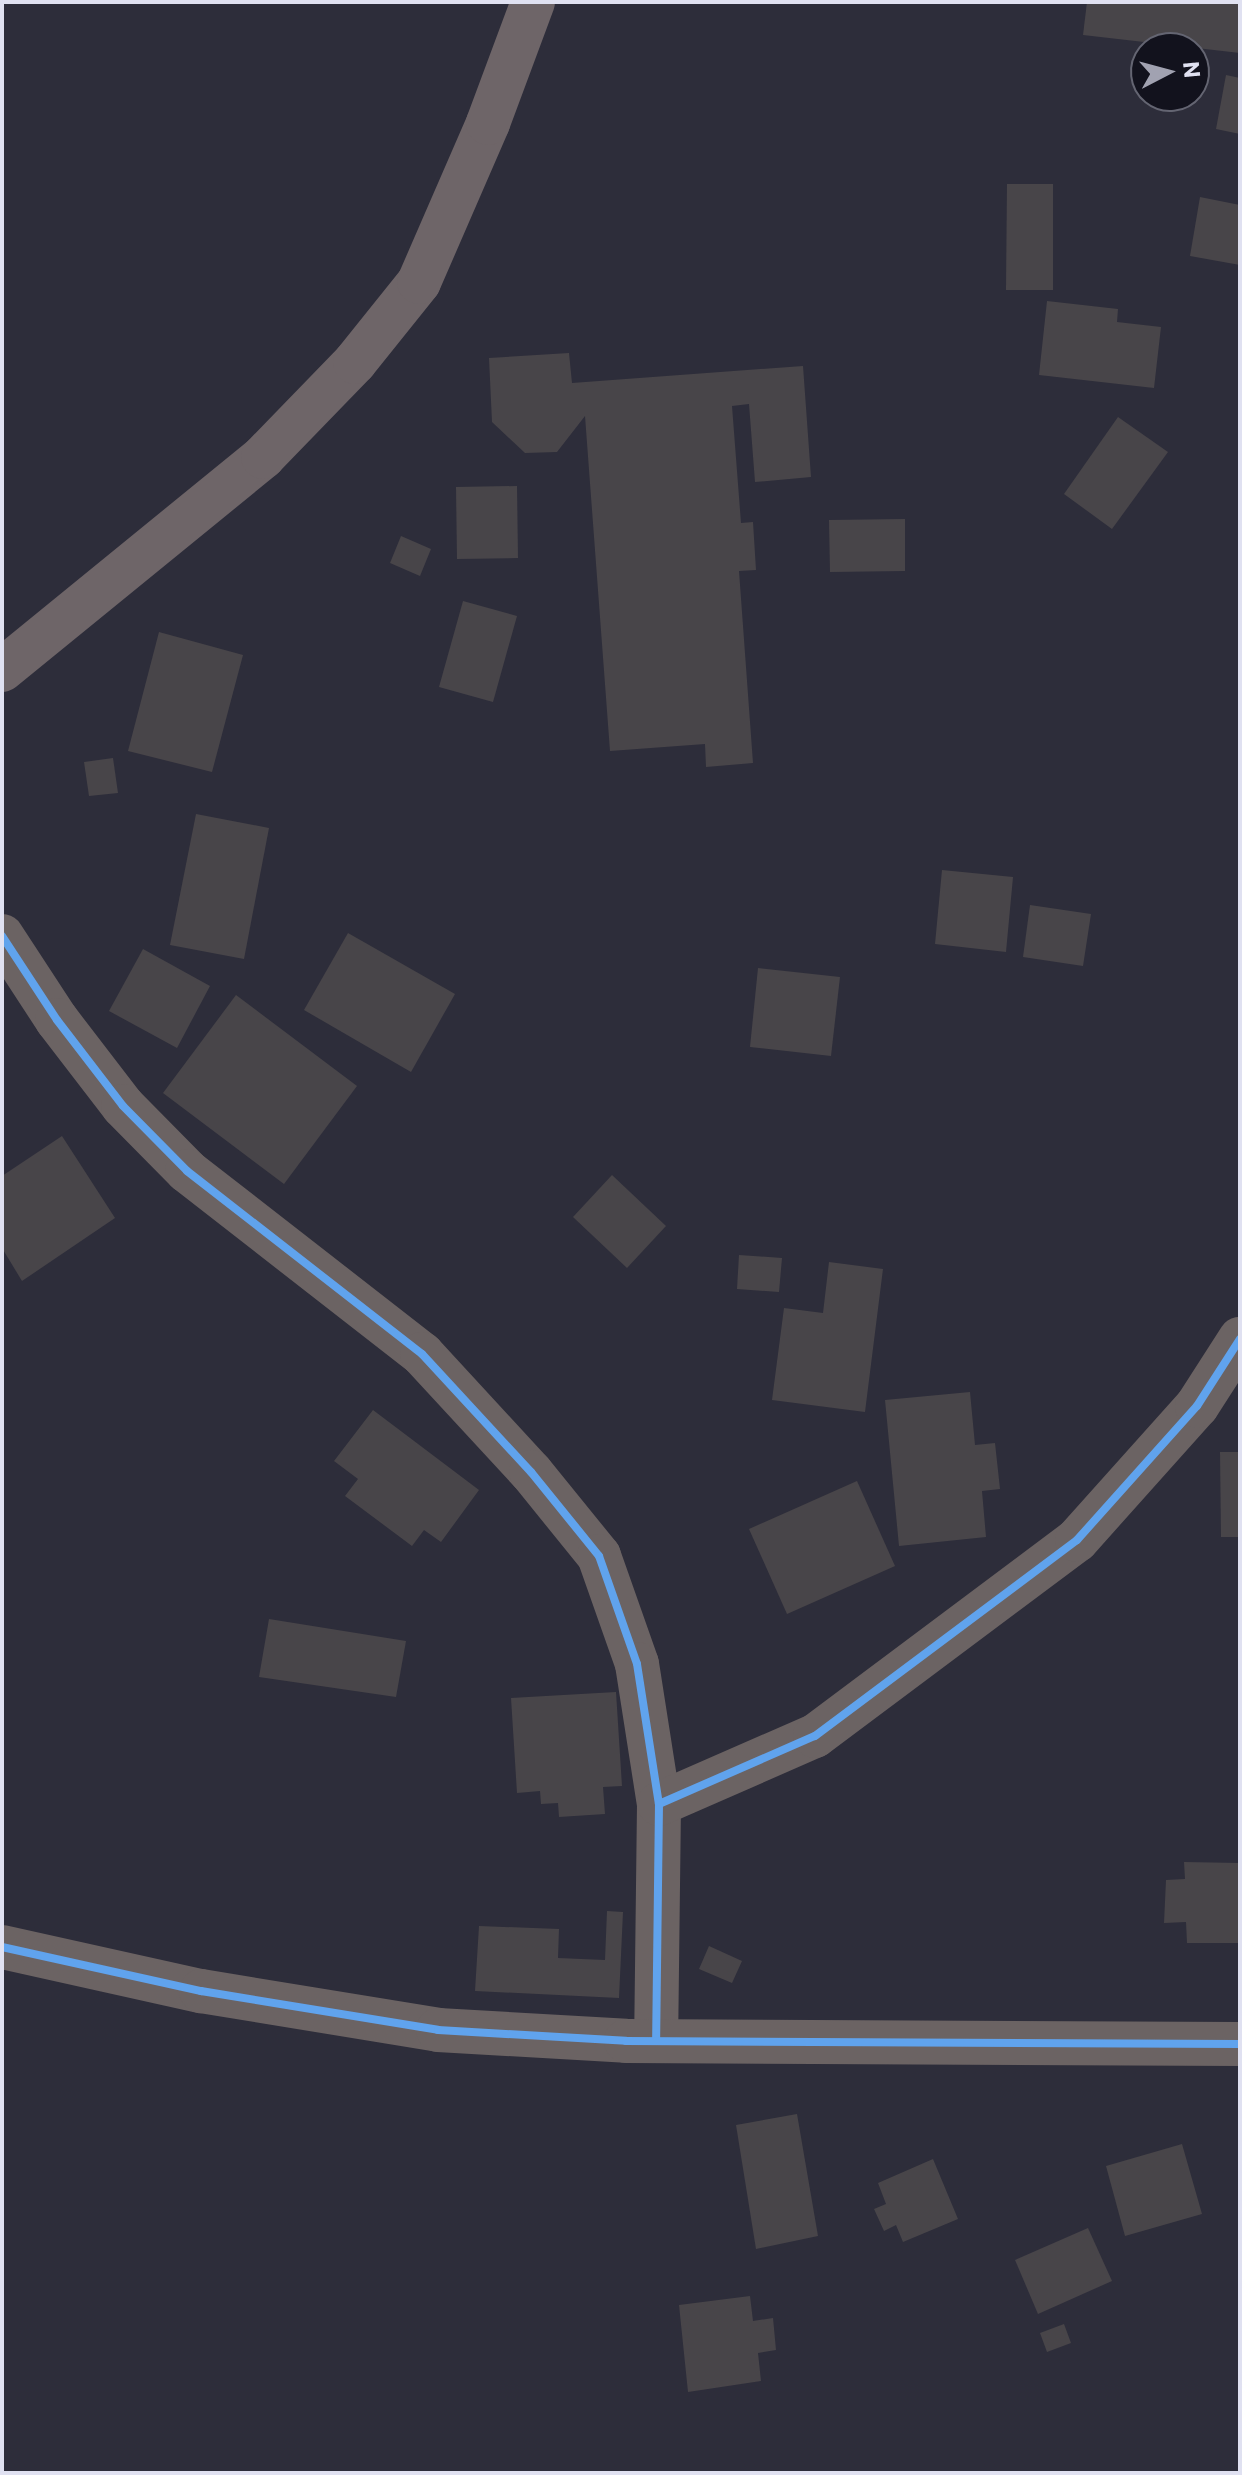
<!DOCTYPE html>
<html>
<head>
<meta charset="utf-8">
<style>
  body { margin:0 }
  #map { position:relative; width:1242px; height:2475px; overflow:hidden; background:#2d2d3a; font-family:Commissioner,sans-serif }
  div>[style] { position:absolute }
  .building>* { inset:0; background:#484549 }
  .minor>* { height:44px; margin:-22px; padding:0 22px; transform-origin:22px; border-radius:22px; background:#6b6363 }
  .secondary>* { height:44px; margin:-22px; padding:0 22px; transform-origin:22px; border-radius:22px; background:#6e6568 }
  .cycleway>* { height:8px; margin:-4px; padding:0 4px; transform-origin:4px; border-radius:4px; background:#60a3ed }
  span { translate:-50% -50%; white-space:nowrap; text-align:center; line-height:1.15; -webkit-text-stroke:6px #12121d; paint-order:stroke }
  .frame { position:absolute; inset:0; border:4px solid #e0e1f1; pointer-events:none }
  .north { position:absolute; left:1130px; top:32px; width:80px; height:80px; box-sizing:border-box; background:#12121d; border:2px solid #646572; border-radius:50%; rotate:84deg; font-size:22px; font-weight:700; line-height:32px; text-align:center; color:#e0e1f1 }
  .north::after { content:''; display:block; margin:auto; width:28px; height:36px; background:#a1a2b1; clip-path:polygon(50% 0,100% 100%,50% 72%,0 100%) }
</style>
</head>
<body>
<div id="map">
  <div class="building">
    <i style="clip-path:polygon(1087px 2px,1240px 2px,1240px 53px,1083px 35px)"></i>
    <i style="clip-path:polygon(1226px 75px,1240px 78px,1240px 134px,1216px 129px)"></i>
    <i style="clip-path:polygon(1007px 184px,1053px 184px,1053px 290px,1006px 290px)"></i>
    <i style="clip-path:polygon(1200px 197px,1240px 205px,1240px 265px,1190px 256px)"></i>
    <i style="clip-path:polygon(1047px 301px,1118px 309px,1117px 322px,1161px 327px,1154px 388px,1039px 375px)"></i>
    <i style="clip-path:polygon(569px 353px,572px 383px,803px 366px,811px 477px,755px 482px,749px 404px,732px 406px,741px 523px,753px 522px,756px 570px,739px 571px,753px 763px,706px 767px,705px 744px,610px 751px,585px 416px,557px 452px,525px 453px,492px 422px,489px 358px)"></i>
    <i style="clip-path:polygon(1118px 417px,1168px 452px,1112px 529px,1064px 494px)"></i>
    <i style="clip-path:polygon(517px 486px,518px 558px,457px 559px,456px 487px)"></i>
    <i style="clip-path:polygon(905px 519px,905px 571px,830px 572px,829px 520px)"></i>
    <i style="clip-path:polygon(401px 536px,431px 549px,420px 576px,390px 563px)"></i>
    <i style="clip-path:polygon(463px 601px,517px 616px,493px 702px,439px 687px)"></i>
    <i style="clip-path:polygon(159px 632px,243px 655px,212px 772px,128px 751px)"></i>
    <i style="clip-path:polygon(113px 758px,118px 793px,89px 796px,84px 762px)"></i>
    <i style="clip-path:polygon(196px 814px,269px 828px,244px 959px,170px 945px)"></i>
    <i style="clip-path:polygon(942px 870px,1013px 877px,1006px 952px,935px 944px)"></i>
    <i style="clip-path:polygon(1030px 905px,1091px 914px,1083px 966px,1023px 957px)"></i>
    <i style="clip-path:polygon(348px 933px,455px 994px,411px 1072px,304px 1010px)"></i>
    <i style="clip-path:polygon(143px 949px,210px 986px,177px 1048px,109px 1011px)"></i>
    <i style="clip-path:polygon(758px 968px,840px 977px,831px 1056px,750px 1047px)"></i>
    <i style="clip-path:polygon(236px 995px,357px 1086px,284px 1184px,163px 1093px)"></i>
    <i style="clip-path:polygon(62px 1136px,115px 1218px,22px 1281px,2px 1248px,2px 1176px)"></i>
    <i style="clip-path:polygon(612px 1175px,666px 1226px,627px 1268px,573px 1217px)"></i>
    <i style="clip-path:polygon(739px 1255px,782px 1258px,779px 1292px,737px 1289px)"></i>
    <i style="clip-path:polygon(829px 1262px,883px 1269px,865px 1412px,772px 1400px,784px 1308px,823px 1313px)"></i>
    <i style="clip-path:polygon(970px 1392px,975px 1445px,995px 1443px,1000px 1489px,982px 1491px,986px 1537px,899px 1546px,885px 1400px)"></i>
    <i style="clip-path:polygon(373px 1410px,479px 1490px,441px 1542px,424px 1530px,412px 1546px,345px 1496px,358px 1479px,334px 1461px)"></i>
    <i style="clip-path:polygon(1220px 1452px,1240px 1452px,1240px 1537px,1221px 1537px)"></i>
    <i style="clip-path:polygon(857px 1481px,895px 1566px,787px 1614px,749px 1529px)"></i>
    <i style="clip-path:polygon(269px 1619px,406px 1641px,396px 1697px,259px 1677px)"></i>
    <i style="clip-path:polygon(616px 1692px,622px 1786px,603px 1787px,605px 1814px,559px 1817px,558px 1803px,541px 1804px,540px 1791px,517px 1793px,511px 1698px)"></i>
    <i style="clip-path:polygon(1184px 1862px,1240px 1863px,1240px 1943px,1187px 1943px,1186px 1922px,1164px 1923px,1166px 1880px,1185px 1879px)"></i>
    <i style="clip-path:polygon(607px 1911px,623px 1912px,619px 1998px,475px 1991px,479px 1926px,559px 1929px,558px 1958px,605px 1960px)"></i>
    <i style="clip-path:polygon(709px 1946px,742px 1961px,732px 1983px,699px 1969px)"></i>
    <i style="clip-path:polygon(797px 2114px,818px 2236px,756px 2249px,736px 2125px)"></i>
    <i style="clip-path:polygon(1182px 2144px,1202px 2214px,1125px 2236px,1106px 2166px)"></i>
    <i style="clip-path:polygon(933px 2159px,958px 2219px,903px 2242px,896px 2225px,884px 2231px,874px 2209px,886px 2204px,878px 2183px)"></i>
    <i style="clip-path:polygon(1088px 2228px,1112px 2281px,1038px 2314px,1015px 2260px)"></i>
    <i style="clip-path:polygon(750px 2296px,753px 2321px,773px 2318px,776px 2350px,758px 2353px,761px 2381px,688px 2392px,679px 2305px)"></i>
    <i style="clip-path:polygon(1064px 2324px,1071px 2343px,1047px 2352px,1040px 2333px)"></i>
  </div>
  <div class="minor">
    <i style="left:2px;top:936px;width:100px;rotate:56.8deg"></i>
    <i style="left:57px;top:1020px;width:108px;rotate:52.5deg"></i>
    <i style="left:123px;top:1106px;width:91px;rotate:45.4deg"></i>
    <i style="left:187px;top:1171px;width:298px;rotate:37.9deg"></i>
    <i style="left:422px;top:1354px;width:161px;rotate:47.3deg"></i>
    <i style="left:531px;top:1472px;width:108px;rotate:51deg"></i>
    <i style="left:599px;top:1556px;width:114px;rotate:70.6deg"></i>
    <i style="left:637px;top:1664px;width:142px;rotate:81.1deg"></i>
    <i style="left:659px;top:1804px;width:237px;rotate:90.7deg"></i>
    <i style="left:659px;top:1804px;width:170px;rotate:-23.6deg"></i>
    <i style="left:815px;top:1736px;width:327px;rotate:-36.8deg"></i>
    <i style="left:1077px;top:1540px;width:180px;rotate:-48.2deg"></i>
    <i style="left:1197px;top:1406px;width:80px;rotate:-57.3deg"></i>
    <i style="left:2px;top:1947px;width:204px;rotate:12.5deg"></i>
    <i style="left:201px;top:1991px;width:240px;rotate:9.3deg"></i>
    <i style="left:438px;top:2030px;width:188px;rotate:3.3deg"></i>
    <i style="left:626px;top:2041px;width:614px;rotate:0.28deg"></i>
  </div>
  <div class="secondary">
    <i style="left:2px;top:670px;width:337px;rotate:-39.2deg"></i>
    <i style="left:263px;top:457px;width:132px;rotate:-45.9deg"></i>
    <i style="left:355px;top:362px;width:102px;rotate:-51.3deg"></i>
    <i style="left:419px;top:282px;width:173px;rotate:-66.5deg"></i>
    <i style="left:488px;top:123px;width:129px;rotate:-69.6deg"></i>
  </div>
  <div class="cycleway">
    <i style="left:2px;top:936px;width:100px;rotate:56.8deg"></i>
    <i style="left:57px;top:1020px;width:108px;rotate:52.5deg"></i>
    <i style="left:123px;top:1106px;width:91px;rotate:45.4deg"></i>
    <i style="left:187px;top:1171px;width:298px;rotate:37.9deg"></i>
    <i style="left:422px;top:1354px;width:161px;rotate:47.3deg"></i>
    <i style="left:531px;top:1472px;width:108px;rotate:51deg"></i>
    <i style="left:599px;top:1556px;width:114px;rotate:70.6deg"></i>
    <i style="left:637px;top:1664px;width:142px;rotate:81.1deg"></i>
    <i style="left:659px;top:1804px;width:237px;rotate:90.7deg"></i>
    <i style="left:659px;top:1804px;width:170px;rotate:-23.6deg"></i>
    <i style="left:815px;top:1736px;width:327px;rotate:-36.8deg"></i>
    <i style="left:1077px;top:1540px;width:180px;rotate:-48.2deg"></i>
    <i style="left:1197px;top:1406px;width:80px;rotate:-57.3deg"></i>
    <i style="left:2px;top:1947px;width:204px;rotate:12.5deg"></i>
    <i style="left:201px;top:1991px;width:240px;rotate:9.3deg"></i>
    <i style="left:438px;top:2030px;width:188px;rotate:3.3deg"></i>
    <i style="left:626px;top:2041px;width:614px;rotate:0.28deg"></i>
  </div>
  <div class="frame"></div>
  <div class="north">N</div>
</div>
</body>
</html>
